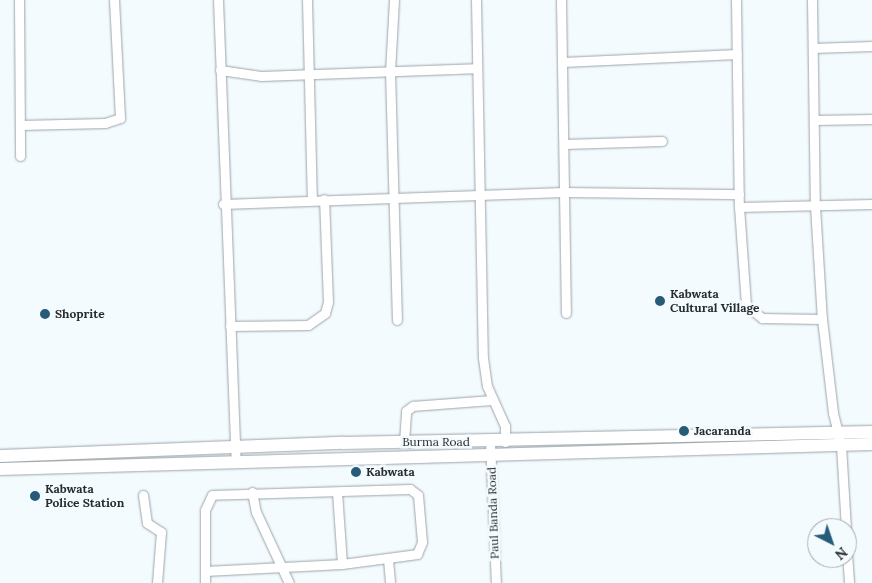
<!DOCTYPE html>
<html>
<head>
<meta charset="utf-8">
<style>
  body { margin:0 }
  #map { position:relative; width:872px; height:583px; overflow:hidden; background:#f4fbff; font-family:Lora,serif }
  div>[style] { position:absolute }
  .roads { filter:drop-shadow(0 0 1px #9ca4a9) drop-shadow(0 0 1px #9ca4a9) }
  .minor>* { height:9px; margin:-4.5px; padding:0 4.5px; transform-origin:4.5px; border-radius:4.5px; background:#fff }
  .secondary>* { height:12px; margin:-6px; padding:0 6px; transform-origin:6px; border-radius:6px; background:#fff }
  .dots>* { width:14px; height:14px; translate:-50% -50%; box-sizing:border-box; border:2px solid #f4fbff; border-radius:50% }
  span { translate:-50% -50%; white-space:nowrap; text-align:center; line-height:1.15; -webkit-text-stroke:5px #f4fbff; paint-order:stroke }
  .poi-label { font-size:12px; color:#292c2e; font-weight:700 }
  .left { translate:0 -50%; text-align:left }
  .street-label { font-size:12px; color:#292c2e }
  .north { position:absolute; left:807px; top:518px; width:50px; height:50px; box-sizing:border-box; background:#f4fbff; border:1px solid #a3a8ab; border-radius:50%; rotate:139deg; font-size:14px; font-weight:700; line-height:20px; text-align:center; color:#292c2e }
  .north::after { content:''; display:block; margin:auto; width:18px; height:22px; background:#265c77; clip-path:polygon(50% 0,100% 100%,50% 72%,0 100%) }
</style>
</head>
<body>
<div id="map">
  <div class="roads">
    <div class="minor">
      <i style="left:19px;top:0;width:156px;rotate:89.6deg"></i>
      <i style="left:218px;top:0;width:463px;rotate:87.8deg"></i>
      <i style="left:307px;top:0;width:199px;rotate:88.6deg"></i>
      <i style="left:394px;top:0;width:71px;rotate:93.2deg"></i>
      <i style="left:390px;top:71px;width:249px;rotate:88.4deg"></i>
      <i style="left:476px;top:0;width:358px;rotate:88.9deg"></i>
      <i style="left:483px;top:358px;width:28px;rotate:82deg"></i>
      <i style="left:487px;top:386px;width:44px;rotate:65.8deg"></i>
      <i style="left:505px;top:426px;width:16px;rotate:90deg"></i>
      <i style="left:561px;top:0;width:313px;rotate:89.1deg"></i>
      <i style="left:736px;top:0;width:207px;rotate:89.2deg"></i>
      <i style="left:739px;top:207px;width:98px;rotate:85.9deg"></i>
      <i style="left:746px;top:305px;width:21px;rotate:39deg"></i>
      <i style="left:762px;top:318px;width:60px;rotate:1deg"></i>
      <i style="left:812px;top:0;width:206px;rotate:89.2deg"></i>
      <i style="left:815px;top:206px;width:113px;rotate:86.5deg"></i>
      <i style="left:822px;top:319px;width:95px;rotate:83.3deg"></i>
      <i style="left:833px;top:413px;width:33px;rotate:76deg"></i>
      <i style="left:841px;top:445px;width:83px;rotate:86.6deg"></i>
      <i style="left:813px;top:48px;width:59px;rotate:-1.9deg"></i>
      <i style="left:563px;top:62px;width:174px;rotate:-2.6deg"></i>
      <i style="left:220px;top:70px;width:41px;rotate:8.3deg"></i>
      <i style="left:261px;top:76px;width:214px;rotate:-2.1deg"></i>
      <i style="left:814px;top:120px;width:58px;rotate:-1deg"></i>
      <i style="left:20px;top:125px;width:85px;rotate:-1.3deg"></i>
      <i style="left:105px;top:123px;width:16px;rotate:-18deg"></i>
      <i style="left:120px;top:118px;width:118px;rotate:-92.9deg"></i>
      <i style="left:564px;top:144px;width:98px;rotate:-1.8deg"></i>
      <i style="left:223px;top:204px;width:341px;rotate:-2deg"></i>
      <i style="left:564px;top:192px;width:175px;rotate:0.7deg"></i>
      <i style="left:739px;top:207px;width:133px;rotate:-1.3deg"></i>
      <i style="left:230px;top:326px;width:78px;rotate:-0.7deg"></i>
      <i style="left:308px;top:325px;width:21px;rotate:-35deg"></i>
      <i style="left:325px;top:313px;width:11px;rotate:-75deg"></i>
      <i style="left:328px;top:302px;width:103px;rotate:-92.2deg"></i>
      <i style="left:404px;top:442px;width:31px;rotate:-86deg"></i>
      <i style="left:406px;top:411px;width:9px;rotate:-36deg"></i>
      <i style="left:413px;top:406px;width:78px;rotate:-4.4deg"></i>
      <i style="left:490px;top:442px;width:141px;rotate:87.6deg"></i>
      <i style="left:252px;top:492px;width:20px;rotate:79deg"></i>
      <i style="left:256px;top:512px;width:78px;rotate:65.1deg"></i>
      <i style="left:337px;top:492px;width:72px;rotate:86deg"></i>
      <i style="left:143px;top:495px;width:28px;rotate:82deg"></i>
      <i style="left:147px;top:523px;width:17px;rotate:33deg"></i>
      <i style="left:161px;top:532px;width:51px;rotate:94.5deg"></i>
      <i style="left:847px;top:553px;width:30px;rotate:86deg"></i>
      <i style="left:388px;top:559px;width:24px;rotate:85deg"></i>
      <i style="left:205px;top:571px;width:137px;rotate:-2.9deg"></i>
      <i style="left:342px;top:564px;width:76px;rotate:-7.6deg"></i>
      <i style="left:417px;top:554px;width:13px;rotate:-67deg"></i>
      <i style="left:422px;top:542px;width:47px;rotate:-94.9deg"></i>
      <i style="left:418px;top:495px;width:10px;rotate:-143deg"></i>
      <i style="left:410px;top:489px;width:198px;rotate:178.3deg"></i>
      <i style="left:212px;top:495px;width:17px;rotate:115deg"></i>
      <i style="left:205px;top:510px;width:73px;rotate:90deg"></i>
    </div>
    <div class="secondary">
      <i style="left:0;top:456px;width:343px;rotate:-2.2deg"></i>
      <i style="left:343px;top:443px;width:529px;rotate:-1.19deg"></i>
      <i style="left:0;top:469px;width:872px;rotate:-1.64deg"></i>
    </div>
  </div>
  <div class="dots">
    <i style="left:660px;top:301px;background:#265c77"></i>
    <i style="left:45px;top:314px;background:#265c77"></i>
    <i style="left:684px;top:431px;background:#265c77"></i>
    <i style="left:356px;top:472px;background:#265c77"></i>
    <i style="left:35px;top:496px;background:#265c77"></i>
  </div>
  <div class="poi-label">
    <span class="left" style="left:670px;top:301px">Kabwata<br>Cultural Village</span>
    <span class="left" style="left:55px;top:314px">Shoprite</span>
    <span class="left" style="left:694px;top:431px">Jacaranda</span>
    <span class="left" style="left:366px;top:472px">Kabwata</span>
    <span class="left" style="left:45px;top:496px">Kabwata<br>Police Station</span>
  </div>
  <div class="street-label">
    <span style="left:436px;top:442px">Burma Road</span>
    <span style="left:493px;top:513px;rotate:-92deg">Paul Banda Road</span>
  </div>
  <div class="north">N</div>
</div>
</body>
</html>
